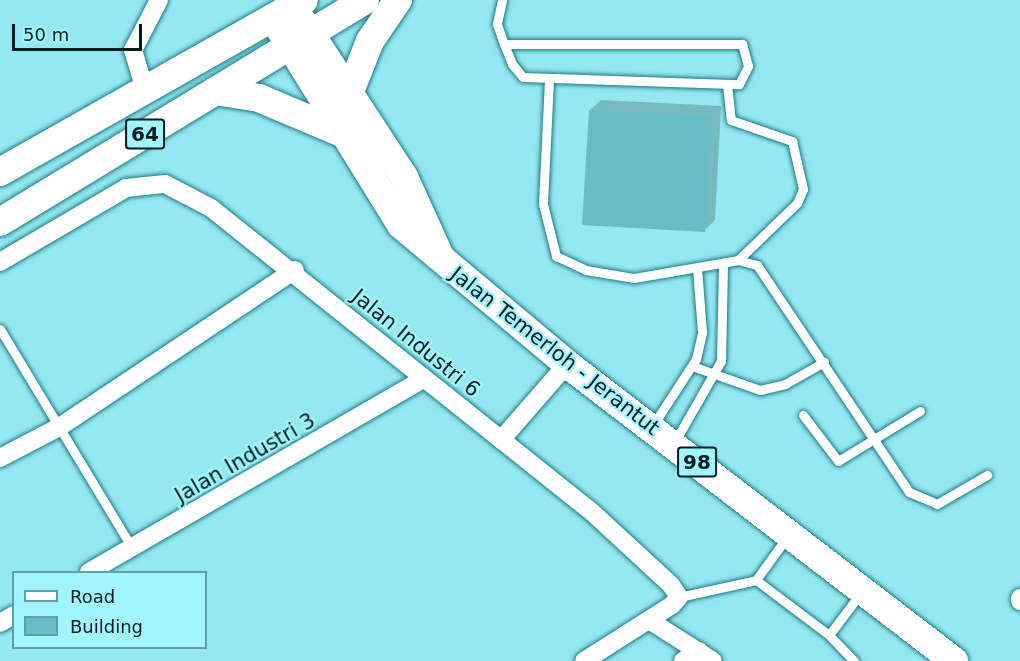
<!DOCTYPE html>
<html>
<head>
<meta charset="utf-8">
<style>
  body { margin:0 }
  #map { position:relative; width:1020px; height:661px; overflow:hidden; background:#94e8f1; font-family:"DejaVu Sans",sans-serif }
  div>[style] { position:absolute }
  .shadow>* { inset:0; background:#0003 }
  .building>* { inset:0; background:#68bcc5 }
  .roads { filter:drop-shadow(0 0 2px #1d7a83) drop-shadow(0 0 2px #1d7a83) }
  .lane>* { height:9px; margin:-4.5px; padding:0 4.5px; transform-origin:4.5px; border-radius:4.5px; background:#fff }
  .street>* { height:18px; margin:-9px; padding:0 9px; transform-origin:9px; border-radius:9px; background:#fff }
  .primary>* { height:28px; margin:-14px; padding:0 14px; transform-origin:14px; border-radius:14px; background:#fff }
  span { translate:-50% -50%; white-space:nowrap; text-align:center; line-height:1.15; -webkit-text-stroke:4.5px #a1f5fe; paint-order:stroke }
  .shield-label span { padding:2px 4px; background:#a1f5fe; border:2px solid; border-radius:4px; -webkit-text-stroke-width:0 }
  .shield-label { font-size:20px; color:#031d20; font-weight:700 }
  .street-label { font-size:21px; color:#031d20 }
  .legend { position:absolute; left:12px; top:571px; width:195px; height:78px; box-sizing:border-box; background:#a1f5fe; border:2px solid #629fa5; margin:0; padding:8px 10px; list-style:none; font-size:18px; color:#031d20 }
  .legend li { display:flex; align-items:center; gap:12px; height:30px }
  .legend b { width:30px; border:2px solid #629fa5 }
  .scale { position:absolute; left:12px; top:24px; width:130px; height:27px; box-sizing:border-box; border:3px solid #031d20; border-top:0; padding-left:8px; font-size:18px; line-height:21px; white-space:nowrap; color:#031d20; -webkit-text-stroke:4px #a1f5fe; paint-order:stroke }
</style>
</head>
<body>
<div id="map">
  <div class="shadow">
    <i style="clip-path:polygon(601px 100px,721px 106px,715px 220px,704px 231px,590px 110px)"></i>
  </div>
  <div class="building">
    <i style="clip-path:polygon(589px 110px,712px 116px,705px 232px,582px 225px)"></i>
  </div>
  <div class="roads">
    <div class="lane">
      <i style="left:502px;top:0;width:25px;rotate:102deg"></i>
      <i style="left:497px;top:24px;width:21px;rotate:71deg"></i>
      <i style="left:504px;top:44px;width:22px;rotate:68deg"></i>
      <i style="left:512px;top:64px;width:17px;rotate:50deg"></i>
      <i style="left:523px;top:77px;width:216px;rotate:1.9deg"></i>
      <i style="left:739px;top:84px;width:20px;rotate:-63deg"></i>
      <i style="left:748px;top:66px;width:23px;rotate:-105deg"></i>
      <i style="left:742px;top:44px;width:238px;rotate:180deg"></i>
      <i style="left:549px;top:80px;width:124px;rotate:92.8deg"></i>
      <i style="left:543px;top:204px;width:54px;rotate:76deg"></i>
      <i style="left:556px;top:256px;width:33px;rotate:25deg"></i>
      <i style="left:586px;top:270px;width:49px;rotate:9.5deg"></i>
      <i style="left:634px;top:278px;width:106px;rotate:-9.8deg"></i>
      <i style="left:738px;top:260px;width:20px;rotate:15deg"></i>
      <i style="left:757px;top:265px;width:273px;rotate:56.2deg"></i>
      <i style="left:909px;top:492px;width:30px;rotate:23deg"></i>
      <i style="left:937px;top:504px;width:58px;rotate:-30.1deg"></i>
      <i style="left:727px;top:84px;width:36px;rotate:84deg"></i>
      <i style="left:731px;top:120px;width:65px;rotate:19deg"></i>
      <i style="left:792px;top:141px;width:49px;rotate:77.1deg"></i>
      <i style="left:803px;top:189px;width:15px;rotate:113deg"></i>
      <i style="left:797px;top:203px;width:82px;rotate:136deg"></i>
      <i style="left:0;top:329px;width:256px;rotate:58.9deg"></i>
      <i style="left:692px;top:366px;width:72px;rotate:19.4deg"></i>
      <i style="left:760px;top:390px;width:26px;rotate:-13deg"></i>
      <i style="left:785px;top:384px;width:45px;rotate:-29.4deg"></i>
      <i style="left:803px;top:415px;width:58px;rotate:52.7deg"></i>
      <i style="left:838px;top:461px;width:96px;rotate:-31.4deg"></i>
      <i style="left:653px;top:425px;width:79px;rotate:-56.9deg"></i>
      <i style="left:696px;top:359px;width:28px;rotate:-77deg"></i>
      <i style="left:702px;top:332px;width:63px;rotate:-94.5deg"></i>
      <i style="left:674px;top:443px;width:95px;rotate:-60.2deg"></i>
      <i style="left:721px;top:361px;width:98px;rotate:-88.8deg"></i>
      <i style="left:787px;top:537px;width:53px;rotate:125.8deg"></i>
      <i style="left:756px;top:580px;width:91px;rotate:37deg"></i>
      <i style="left:679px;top:597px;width:79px;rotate:-12.4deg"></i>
      <i style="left:854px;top:661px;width:36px;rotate:-134deg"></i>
      <i style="left:829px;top:635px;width:51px;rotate:-52.9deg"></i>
    </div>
    <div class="street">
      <i style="left:145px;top:90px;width:42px;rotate:-106.7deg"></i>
      <i style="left:133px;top:50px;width:56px;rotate:-62.5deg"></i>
      <i style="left:0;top:262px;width:146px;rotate:-30.4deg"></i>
      <i style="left:126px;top:188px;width:39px;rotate:-6deg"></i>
      <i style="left:165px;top:184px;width:52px;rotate:27.6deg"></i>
      <i style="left:211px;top:208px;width:489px;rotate:38.6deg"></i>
      <i style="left:593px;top:513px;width:106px;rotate:42.7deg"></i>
      <i style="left:671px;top:585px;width:14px;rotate:56deg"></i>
      <i style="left:679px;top:597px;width:11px;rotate:131deg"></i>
      <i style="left:672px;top:605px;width:104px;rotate:147.5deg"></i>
      <i style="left:501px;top:440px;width:101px;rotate:-49deg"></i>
      <i style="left:0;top:458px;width:69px;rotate:-27.7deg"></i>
      <i style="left:61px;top:426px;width:281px;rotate:-33.7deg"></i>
      <i style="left:89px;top:572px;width:384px;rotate:-30deg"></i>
      <i style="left:1020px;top:598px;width:3px;rotate:90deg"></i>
      <i style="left:652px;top:622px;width:72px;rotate:32.6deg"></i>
      <i style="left:0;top:623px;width:16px;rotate:-30deg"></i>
      <i style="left:683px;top:661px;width:19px;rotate:-32deg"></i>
    </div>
    <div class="primary">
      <i style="left:273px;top:18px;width:243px;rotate:58.3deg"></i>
      <i style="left:401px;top:225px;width:217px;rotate:39.9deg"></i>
      <i style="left:567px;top:364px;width:488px;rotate:37.5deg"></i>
      <i style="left:300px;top:18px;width:190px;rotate:56.8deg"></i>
      <i style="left:404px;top:177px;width:85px;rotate:65.6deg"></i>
      <i style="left:215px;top:91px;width:45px;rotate:9deg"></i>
      <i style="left:259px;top:98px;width:92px;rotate:23deg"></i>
      <i style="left:349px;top:94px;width:57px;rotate:-68.4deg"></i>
      <i style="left:370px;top:41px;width:50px;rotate:-55.7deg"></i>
      <i style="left:0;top:172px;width:349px;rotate:-29.5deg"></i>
      <i style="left:0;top:222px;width:427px;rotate:-31.3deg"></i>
    </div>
  </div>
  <div class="shield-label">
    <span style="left:145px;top:134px">64</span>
    <span style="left:697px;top:462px">98</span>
  </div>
  <div class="street-label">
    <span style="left:416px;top:343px;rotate:39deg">Jalan Industri 6</span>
    <span style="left:555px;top:351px;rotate:38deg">Jalan Temerloh - Jerantut</span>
    <span style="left:245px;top:458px;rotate:-30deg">Jalan Industri 3</span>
  </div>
  <ul class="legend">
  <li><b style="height:8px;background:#fff"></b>Road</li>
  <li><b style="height:16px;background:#68bcc5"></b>Building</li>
  </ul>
  <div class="scale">50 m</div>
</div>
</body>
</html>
